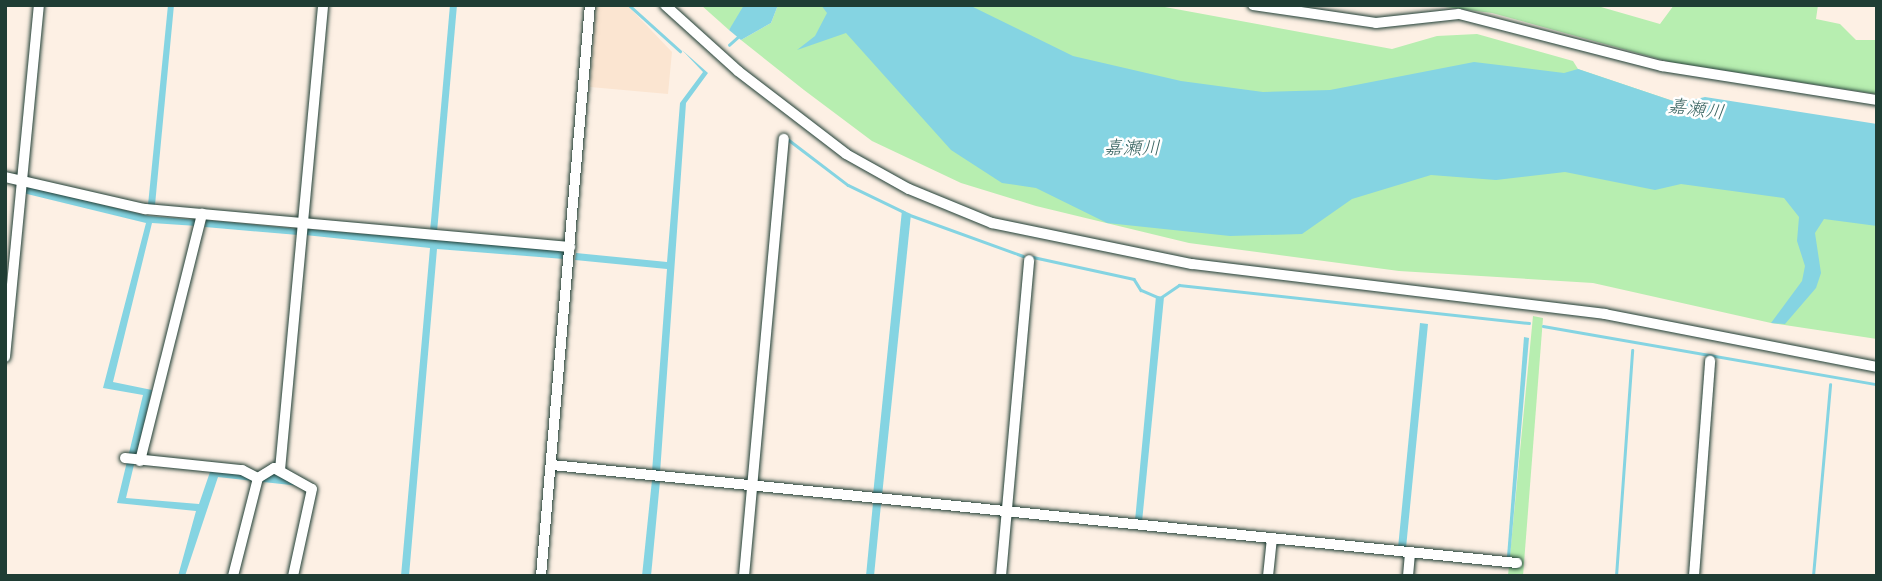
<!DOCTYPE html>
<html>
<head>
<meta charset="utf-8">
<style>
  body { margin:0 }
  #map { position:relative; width:1882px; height:581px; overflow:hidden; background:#fdf0e4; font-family:Delius,"Klee One",sans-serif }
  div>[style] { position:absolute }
  .built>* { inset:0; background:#fbe5d1 }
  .green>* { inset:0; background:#b7eeb0 }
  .water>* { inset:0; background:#85d4e2 }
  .stream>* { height:2.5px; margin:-1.25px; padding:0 1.25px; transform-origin:1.25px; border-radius:1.25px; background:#85d4e2 }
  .roads { filter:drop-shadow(0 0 2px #1f3d34) drop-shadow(0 0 2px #1f3d34) }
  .minor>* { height:10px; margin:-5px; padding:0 5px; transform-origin:5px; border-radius:5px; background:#fff }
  span { translate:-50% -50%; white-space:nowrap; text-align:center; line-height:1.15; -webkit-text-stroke:5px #fff; paint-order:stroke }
  .water-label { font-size:19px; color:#386360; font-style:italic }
  .frame { position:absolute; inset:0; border:7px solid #1f3d34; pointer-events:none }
</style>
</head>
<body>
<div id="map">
  <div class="built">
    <i style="clip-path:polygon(596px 5px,628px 6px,672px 52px,668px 94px,590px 87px)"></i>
  </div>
  <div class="green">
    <i style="clip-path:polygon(701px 5px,750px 5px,729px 30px)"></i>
    <i style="clip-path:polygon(778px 5px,834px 5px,849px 23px,1436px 148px,1877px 199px,1877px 339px,1771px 323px,1593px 283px,1399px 271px,1189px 243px,1036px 206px,961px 183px,872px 141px,804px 90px,741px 40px,771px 23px)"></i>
    <i style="clip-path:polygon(925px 5px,1154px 5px,1392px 49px,1437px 36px,1477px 34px,1573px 61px,1578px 69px,1679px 103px,1230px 147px)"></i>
    <i style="clip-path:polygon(1429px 5px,1594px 5px,1660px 24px,1674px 5px,1818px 5px,1816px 19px,1840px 24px,1856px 40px,1877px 40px,1877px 94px,1670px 62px,1492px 13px)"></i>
    <i style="clip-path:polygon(1533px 316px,1543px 318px,1523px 576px,1508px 576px)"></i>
  </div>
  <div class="water">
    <i style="clip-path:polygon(168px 5px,174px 5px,155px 205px,148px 205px)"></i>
    <i style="clip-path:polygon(450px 5px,457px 5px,437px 232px,430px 232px)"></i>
    <i style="clip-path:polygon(744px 5px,778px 5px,771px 23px,741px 40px,729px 30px)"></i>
    <i style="clip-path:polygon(821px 5px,969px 5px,1073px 56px,1181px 81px,1263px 92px,1330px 90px,1474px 62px,1564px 73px,1578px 69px,1679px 103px,1705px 97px,1877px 124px,1877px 226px,1824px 219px,1815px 233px,1821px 273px,1816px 288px,1785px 324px,1771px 323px,1802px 281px,1805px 266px,1797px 241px,1799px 217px,1784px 198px,1681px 184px,1655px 190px,1565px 172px,1496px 180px,1431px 175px,1352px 199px,1302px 234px,1230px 236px,1107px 223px,1036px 188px,1002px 183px,951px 150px,846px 33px,797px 50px,815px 36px,827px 13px)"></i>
    <i style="clip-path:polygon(682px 50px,708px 73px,686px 103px,660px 473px,652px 472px,667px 269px,575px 260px,576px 253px,667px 262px,680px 103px,703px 72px)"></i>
    <i style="clip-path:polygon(25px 186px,149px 216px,198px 220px,197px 226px,152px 223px,113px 382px,152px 390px,126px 498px,199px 504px,210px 472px,273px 472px,300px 486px,218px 477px,185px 576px,178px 576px,196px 511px,117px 503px,143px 395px,103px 388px,146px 223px,23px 193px)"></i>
    <i style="clip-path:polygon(902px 210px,911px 214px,882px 496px,873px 495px)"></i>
    <i style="clip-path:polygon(206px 220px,299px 229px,298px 235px,205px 227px)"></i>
    <i style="clip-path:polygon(306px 229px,565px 251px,564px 259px,437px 249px,409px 576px,401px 576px,430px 248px,305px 235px)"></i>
    <i style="clip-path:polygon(1156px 296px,1164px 297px,1142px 522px,1135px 521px)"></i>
    <i style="clip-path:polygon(1420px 323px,1428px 324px,1406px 548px,1398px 548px)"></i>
    <i style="clip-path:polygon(1524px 337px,1529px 338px,1510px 558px,1507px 557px)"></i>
    <i style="clip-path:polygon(652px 480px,660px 481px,651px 576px,642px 576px)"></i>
    <i style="clip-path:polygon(873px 503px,881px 504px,874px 576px,866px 576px)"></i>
  </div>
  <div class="stream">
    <i style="left:629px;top:5px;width:69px;rotate:42deg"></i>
    <i style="left:729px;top:45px;width:13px;rotate:-42deg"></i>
    <i style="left:789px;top:140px;width:74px;rotate:37.3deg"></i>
    <i style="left:848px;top:185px;width:62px;rotate:25.7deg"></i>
    <i style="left:910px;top:215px;width:120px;rotate:19.9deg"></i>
    <i style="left:1033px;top:257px;width:103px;rotate:12.3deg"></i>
    <i style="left:1134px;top:279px;width:13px;rotate:58deg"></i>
    <i style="left:1141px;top:290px;width:21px;rotate:23deg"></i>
    <i style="left:1160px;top:298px;width:23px;rotate:-34deg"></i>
    <i style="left:1179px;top:285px;width:352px;rotate:6.2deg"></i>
    <i style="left:1543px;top:326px;width:339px;rotate:9.9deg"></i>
    <i style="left:1616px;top:576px;width:226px;rotate:-85.9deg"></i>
    <i style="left:1813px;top:576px;width:192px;rotate:-84.9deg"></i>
  </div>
  <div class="roads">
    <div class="minor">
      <i style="left:665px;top:5px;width:98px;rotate:42.1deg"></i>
      <i style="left:738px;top:71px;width:136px;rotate:37.5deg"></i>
      <i style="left:846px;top:154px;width:72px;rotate:29.1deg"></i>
      <i style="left:909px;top:189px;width:90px;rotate:22.3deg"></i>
      <i style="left:992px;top:223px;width:204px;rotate:11.6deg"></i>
      <i style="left:1192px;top:264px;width:416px;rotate:6.9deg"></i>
      <i style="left:1605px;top:314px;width:277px;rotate:11deg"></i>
      <i style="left:1253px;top:5px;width:124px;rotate:8.3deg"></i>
      <i style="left:1376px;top:23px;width:83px;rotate:-6.2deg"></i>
      <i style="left:1459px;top:14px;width:210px;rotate:14.4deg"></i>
      <i style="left:1662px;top:66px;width:218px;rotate:9deg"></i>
      <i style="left:5px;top:177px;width:144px;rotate:12.9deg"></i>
      <i style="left:145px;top:209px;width:427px;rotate:5.1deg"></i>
      <i style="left:5px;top:357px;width:354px;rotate:-84.5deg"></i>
      <i style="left:125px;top:458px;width:118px;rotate:5.9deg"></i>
      <i style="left:242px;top:470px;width:18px;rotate:27deg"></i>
      <i style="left:140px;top:461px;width:255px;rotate:-75.9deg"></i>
      <i style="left:552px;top:465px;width:970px;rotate:5.8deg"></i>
      <i style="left:280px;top:470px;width:467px;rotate:-84.7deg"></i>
      <i style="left:233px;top:576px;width:101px;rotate:-75.7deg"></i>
      <i style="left:258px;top:478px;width:19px;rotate:-32deg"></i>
      <i style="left:274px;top:468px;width:43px;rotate:28.9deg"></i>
      <i style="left:312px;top:489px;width:89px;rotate:102.3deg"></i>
      <i style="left:541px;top:576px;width:573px;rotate:-85.1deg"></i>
      <i style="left:744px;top:576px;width:439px;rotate:-84.8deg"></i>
      <i style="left:1001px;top:576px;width:317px;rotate:-84.9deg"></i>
      <i style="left:1268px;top:576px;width:37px;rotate:-84deg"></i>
      <i style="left:1408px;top:576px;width:24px;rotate:-85deg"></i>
      <i style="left:1694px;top:576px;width:216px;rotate:-85.7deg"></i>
    </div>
  </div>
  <div class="water-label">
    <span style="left:1696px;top:109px;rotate:7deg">嘉瀬川</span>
    <span style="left:1132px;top:148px">嘉瀬川</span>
  </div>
  <div class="frame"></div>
</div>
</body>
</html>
